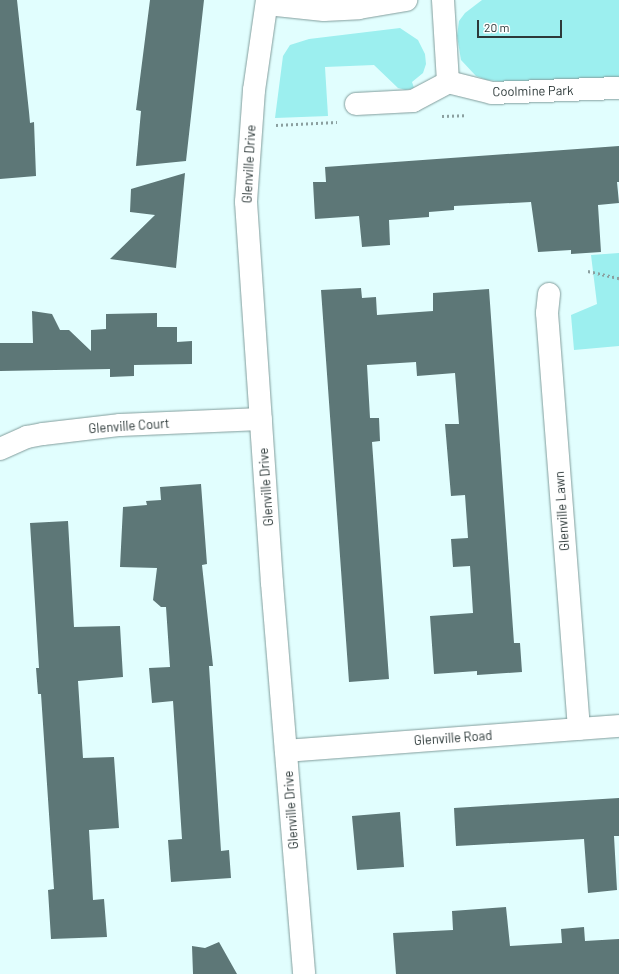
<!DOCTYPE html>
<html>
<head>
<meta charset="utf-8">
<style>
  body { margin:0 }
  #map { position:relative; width:619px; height:974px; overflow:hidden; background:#e1fefe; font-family:Barlow,sans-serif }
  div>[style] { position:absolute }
  .green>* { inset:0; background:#9cefef }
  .building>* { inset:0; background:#5d7777 }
  .path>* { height:2.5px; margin-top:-1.25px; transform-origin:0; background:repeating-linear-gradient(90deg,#8ba0a0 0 2px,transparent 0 5px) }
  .roads { filter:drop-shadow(0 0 1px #829d9c) drop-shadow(0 0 1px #829d9c) }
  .street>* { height:22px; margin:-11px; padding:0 11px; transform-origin:11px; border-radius:11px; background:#fff }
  span { translate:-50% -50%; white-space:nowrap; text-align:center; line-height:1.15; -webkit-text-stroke:4px #fff; paint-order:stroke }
  .street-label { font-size:13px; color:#2d3939 }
  .scale { position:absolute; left:477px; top:20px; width:85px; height:18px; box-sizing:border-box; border:2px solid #2d3939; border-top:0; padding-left:5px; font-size:12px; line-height:14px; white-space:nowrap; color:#2d3939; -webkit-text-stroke:3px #fff; paint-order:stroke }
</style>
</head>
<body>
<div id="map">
  <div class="green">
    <i style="clip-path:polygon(482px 0,619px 0,619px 77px,518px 83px,487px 80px,476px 76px,461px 60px,457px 36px,459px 21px,465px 13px)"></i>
    <i style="clip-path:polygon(400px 28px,418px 40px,425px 54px,426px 64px,423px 73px,412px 82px,414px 88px,406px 90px,398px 88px,374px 65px,325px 67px,328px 116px,275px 118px,283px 56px,290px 45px,309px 39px)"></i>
    <i style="clip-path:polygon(619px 253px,619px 346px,574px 350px,571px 315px,597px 304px,591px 255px)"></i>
  </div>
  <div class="building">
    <i style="clip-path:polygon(0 0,17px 0,29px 112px,30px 123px,34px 122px,36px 176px,0 179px)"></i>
    <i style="clip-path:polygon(150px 0,204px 0,186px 161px,136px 166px,141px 111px,136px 110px)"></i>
    <i style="clip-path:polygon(619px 146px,619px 182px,617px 182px,619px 203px,598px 205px,601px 252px,571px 254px,571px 250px,538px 252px,531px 202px,454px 206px,454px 210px,429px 212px,429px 217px,389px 220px,390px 245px,362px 247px,359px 216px,315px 219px,313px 182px,326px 182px,325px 167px)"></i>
    <i style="clip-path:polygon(185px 173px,176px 268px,110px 259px,155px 215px,130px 212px,131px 189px)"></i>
    <i style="clip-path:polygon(361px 288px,362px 298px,376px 297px,377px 315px,433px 311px,433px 293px,489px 289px,514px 643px,520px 643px,522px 672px,477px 675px,477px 671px,434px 674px,430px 616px,473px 613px,470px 566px,453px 567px,451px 539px,468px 538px,465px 495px,451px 496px,445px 424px,459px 424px,455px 373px,417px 376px,416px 362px,367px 365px,370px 418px,379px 418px,380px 441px,372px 442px,389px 679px,349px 682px,321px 290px)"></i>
    <i style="clip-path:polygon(32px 311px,52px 314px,60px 330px,69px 330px,91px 351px,91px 330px,106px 329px,106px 314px,157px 313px,157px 327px,177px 327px,177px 342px,192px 341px,192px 364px,134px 365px,134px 376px,110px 377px,110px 369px,0 371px,0 343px,33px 343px)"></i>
    <i style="clip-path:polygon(201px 484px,207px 564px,202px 565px,213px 666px,209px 666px,221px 851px,229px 850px,231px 878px,171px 882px,168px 840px,182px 839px,173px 701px,152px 703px,149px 668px,170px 667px,166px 607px,161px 607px,153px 600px,157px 568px,120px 567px,123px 507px,147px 505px,146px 501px,161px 500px,160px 487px)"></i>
    <i style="clip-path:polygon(68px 521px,74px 627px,120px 626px,123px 677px,78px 681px,83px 758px,114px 757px,119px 828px,89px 830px,93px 900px,104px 899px,107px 937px,51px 939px,48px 890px,54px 889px,41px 694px,38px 694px,36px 668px,39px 668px,30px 523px)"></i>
    <i style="clip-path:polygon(619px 798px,619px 836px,614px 836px,617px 890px,588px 893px,584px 839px,456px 846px,454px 808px)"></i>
    <i style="clip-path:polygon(400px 812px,404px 867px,357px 870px,352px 816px)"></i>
    <i style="clip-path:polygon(506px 907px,510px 946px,562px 943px,561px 929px,584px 927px,585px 941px,619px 939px,619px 974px,396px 974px,393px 933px,453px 930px,452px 911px)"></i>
    <i style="clip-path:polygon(219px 942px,237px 974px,193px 974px,192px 946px,205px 948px)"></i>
  </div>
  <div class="path">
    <i style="left:442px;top:116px;width:23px;rotate:-2deg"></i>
    <i style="left:276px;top:125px;width:61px;rotate:-2.8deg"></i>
    <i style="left:588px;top:271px;width:32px;rotate:13deg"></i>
  </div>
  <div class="roads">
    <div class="street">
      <i style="left:267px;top:0;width:91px;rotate:98.2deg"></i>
      <i style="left:254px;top:90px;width:112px;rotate:94.1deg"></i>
      <i style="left:246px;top:202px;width:382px;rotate:86.1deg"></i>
      <i style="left:272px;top:583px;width:392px;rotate:85.3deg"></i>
      <i style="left:443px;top:0;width:82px;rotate:86.5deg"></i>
      <i style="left:267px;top:4px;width:57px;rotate:6deg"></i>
      <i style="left:324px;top:10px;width:35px;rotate:-3deg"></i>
      <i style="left:359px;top:8px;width:48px;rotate:-9.7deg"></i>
      <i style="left:356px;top:104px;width:57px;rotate:-3deg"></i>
      <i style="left:413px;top:101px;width:40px;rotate:-28deg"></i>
      <i style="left:448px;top:82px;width:45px;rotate:14deg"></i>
      <i style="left:492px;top:93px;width:127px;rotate:-2.3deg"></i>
      <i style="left:549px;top:294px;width:19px;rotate:96deg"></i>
      <i style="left:547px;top:313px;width:417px;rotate:85.6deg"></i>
      <i style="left:0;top:449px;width:30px;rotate:-24deg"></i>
      <i style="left:27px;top:437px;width:16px;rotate:-11deg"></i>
      <i style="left:43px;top:434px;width:78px;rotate:-6.7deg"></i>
      <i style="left:120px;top:425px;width:141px;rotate:-2.4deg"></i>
      <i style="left:286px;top:751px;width:334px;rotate:-4.3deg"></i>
    </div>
  </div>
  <div class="street-label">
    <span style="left:533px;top:91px;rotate:-1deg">Coolmine Park</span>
    <span style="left:249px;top:164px;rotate:-87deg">Glenville Drive</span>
    <span style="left:129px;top:426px;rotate:-4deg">Glenville Court</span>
    <span style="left:266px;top:487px;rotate:-94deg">Glenville Drive</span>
    <span style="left:562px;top:511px;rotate:-94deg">Glenville Lawn</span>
    <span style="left:453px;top:738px;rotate:-4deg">Glenville Road</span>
    <span style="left:291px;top:810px;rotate:-94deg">Glenville Drive</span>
  </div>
  <div class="scale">20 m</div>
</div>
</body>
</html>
